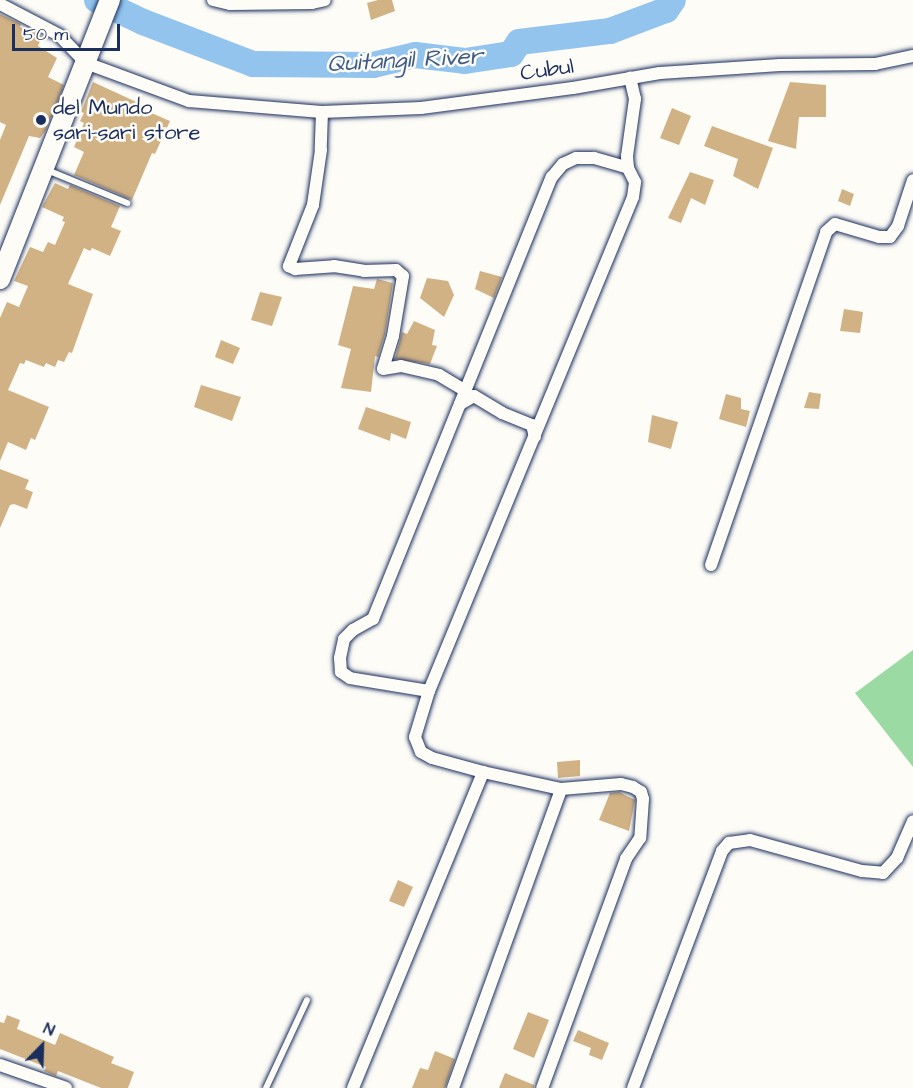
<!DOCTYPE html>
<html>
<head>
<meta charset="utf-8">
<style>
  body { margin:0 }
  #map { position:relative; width:913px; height:1088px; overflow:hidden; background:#fdfcf7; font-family:"Architects Daughter",sans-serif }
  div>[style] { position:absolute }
  .green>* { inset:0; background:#9bdaa3 }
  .river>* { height:26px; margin:-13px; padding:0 13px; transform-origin:13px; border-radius:13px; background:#92c4ee }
  .building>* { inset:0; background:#d1b285 }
  .roads { filter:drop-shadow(0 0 2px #1b2f5e) drop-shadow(0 0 2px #1b2f5e) }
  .service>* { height:6px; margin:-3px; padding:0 3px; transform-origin:3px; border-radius:3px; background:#fdfcf7 }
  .minor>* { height:12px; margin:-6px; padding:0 6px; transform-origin:6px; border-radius:6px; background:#fdfcf7 }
  .primary>* { height:20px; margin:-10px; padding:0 10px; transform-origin:10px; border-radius:10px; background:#fdfcf7 }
  .dots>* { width:16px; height:16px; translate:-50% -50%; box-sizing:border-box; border:3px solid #fdfcf7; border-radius:50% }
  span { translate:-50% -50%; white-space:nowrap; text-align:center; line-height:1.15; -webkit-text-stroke:5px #fdfcf7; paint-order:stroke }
  .street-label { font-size:22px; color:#1b2f5e }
  .poi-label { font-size:22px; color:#1b2f5e }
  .left { translate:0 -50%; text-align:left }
  .water-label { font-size:24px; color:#3f5c89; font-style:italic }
  .north { position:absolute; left:12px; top:1016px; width:60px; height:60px; -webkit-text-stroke:4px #fdfcf7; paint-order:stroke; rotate:23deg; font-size:16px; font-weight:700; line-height:24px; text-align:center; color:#1b2f5e }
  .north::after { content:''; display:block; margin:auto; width:21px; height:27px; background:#1b2f5e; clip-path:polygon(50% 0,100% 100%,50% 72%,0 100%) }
  .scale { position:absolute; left:12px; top:24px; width:108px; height:27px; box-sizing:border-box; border:3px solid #1b2f5e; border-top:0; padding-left:8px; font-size:18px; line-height:21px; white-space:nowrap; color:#1b2f5e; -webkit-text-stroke:4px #fdfcf7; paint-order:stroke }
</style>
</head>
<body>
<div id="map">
  <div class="green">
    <i style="clip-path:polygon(913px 650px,913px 767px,855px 693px)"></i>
  </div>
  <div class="river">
    <i style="left:97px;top:0;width:51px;rotate:25.6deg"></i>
    <i style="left:143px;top:22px;width:118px;rotate:20.9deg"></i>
    <i style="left:253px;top:64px;width:120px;rotate:0.5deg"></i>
    <i style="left:373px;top:65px;width:43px;rotate:-13.4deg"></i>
    <i style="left:415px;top:55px;width:50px;rotate:6.8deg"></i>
    <i style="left:465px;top:61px;width:47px;rotate:-8.7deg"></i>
    <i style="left:511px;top:54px;width:14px;rotate:-56deg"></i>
    <i style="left:519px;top:42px;width:92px;rotate:-6.9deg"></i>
    <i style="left:610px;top:31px;width:60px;rotate:-20.6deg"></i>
    <i style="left:666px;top:10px;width:12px;rotate:-55deg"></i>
  </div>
  <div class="building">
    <i style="clip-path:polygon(378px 0,392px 0,395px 11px,371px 20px,367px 3px)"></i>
    <i style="clip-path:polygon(0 14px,21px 24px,20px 27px,42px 36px,38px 46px,57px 58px,48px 77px,64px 85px,46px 130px,40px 138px,29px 136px,0 205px,0 140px,6px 125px,0 122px)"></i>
    <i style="clip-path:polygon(93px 82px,143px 105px,142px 109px,170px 121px,155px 154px,152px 153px,132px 200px,74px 175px,84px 152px,74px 147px,84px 123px,80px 121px,84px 113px,81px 112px)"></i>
    <i style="clip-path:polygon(790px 82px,826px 85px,826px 117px,799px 117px,796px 149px,768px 141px)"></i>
    <i style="clip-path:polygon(672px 108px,691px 116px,679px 145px,660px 138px)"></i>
    <i style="clip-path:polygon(712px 126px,773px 148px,758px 189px,733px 176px,738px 159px,704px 146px)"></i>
    <i style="clip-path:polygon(690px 172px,714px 180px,705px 205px,691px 198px,681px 223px,668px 218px)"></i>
    <i style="clip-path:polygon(55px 183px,68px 189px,70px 185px,120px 206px,111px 227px,121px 231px,110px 256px,92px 248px,90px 251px,84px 248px,68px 284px,93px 294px,72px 353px,69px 352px,64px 362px,58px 360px,55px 367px,46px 363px,44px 367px,26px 360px,24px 364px,20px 363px,8px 390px,49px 407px,35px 440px,31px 438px,26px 450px,8px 442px,0 461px,0 318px,7px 302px,19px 307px,28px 286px,14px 281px,30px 247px,43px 252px,48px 242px,55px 245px,65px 222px,62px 221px,64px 217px,42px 207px)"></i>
    <i style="clip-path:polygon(842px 189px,854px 194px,850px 206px,838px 201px)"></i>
    <i style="clip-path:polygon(480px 271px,502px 277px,494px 298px,475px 289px)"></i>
    <i style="clip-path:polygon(427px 278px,448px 281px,454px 295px,444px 317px,420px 298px)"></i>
    <i style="clip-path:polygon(377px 279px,393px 283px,385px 334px,378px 357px,375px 356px,371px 392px,341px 388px,351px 349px,338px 345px,353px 286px,374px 289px)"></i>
    <i style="clip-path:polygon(260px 292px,282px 297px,272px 326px,251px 320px)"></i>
    <i style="clip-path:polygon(844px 309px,863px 312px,860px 333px,840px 331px)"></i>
    <i style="clip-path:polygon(414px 321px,435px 330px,432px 345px,437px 346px,430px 364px,395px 359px,402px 332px,407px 334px)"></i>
    <i style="clip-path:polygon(221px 340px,240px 348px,233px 364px,215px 357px)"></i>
    <i style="clip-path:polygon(201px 385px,241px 397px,232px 421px,194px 407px)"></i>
    <i style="clip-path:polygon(809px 392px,821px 394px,819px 409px,804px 408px)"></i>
    <i style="clip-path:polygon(726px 394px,741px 398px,741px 409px,750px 411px,746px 427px,719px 419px)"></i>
    <i style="clip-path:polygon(366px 407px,411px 422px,406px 439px,391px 433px,390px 441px,358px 429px)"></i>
    <i style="clip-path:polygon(652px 415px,678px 422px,671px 449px,648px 442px)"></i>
    <i style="clip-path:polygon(0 469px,29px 480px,25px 489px,33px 492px,27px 509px,14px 504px,10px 505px,0 528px)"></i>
    <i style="clip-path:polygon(580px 760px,580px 776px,558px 778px,557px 762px)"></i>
    <i style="clip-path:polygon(619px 792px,635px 800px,629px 831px,599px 820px,610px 793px)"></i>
    <i style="clip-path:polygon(398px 880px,413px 887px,404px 907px,389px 901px)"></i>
    <i style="clip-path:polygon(528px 1012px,549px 1020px,534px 1058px,513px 1049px)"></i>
    <i style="clip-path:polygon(7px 1015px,20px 1020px,17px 1029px,55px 1045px,60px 1033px,114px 1057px,111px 1063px,134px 1072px,128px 1088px,101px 1088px,58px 1071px,56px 1076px,44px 1071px,46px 1067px,0 1049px,0 1022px,4px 1023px)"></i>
    <i style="clip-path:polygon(578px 1030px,609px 1043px,602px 1060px,589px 1055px,591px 1048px,573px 1041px)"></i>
    <i style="clip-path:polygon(435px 1051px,455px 1059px,445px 1088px,412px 1088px,420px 1068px,428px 1070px)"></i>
    <i style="clip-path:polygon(505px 1073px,534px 1085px,534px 1088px,499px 1088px)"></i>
  </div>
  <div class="roads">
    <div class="service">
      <i style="left:47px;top:170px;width:87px;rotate:22.4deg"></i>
      <i style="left:266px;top:1088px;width:97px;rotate:-65deg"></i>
    </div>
    <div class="minor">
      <i style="left:213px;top:0;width:17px;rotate:13deg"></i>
      <i style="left:230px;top:4px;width:82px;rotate:-0.7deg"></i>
      <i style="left:312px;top:3px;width:13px;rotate:-13deg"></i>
      <i style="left:0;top:4px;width:67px;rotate:27.7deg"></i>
      <i style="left:59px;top:35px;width:39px;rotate:46deg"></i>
      <i style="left:86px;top:63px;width:110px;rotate:20.3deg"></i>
      <i style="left:189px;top:101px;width:133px;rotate:4.7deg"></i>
      <i style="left:322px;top:112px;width:99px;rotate:-2.3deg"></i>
      <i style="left:421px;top:108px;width:153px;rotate:-7.5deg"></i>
      <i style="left:573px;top:88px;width:88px;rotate:-9.8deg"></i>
      <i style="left:660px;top:73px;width:120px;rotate:-3.8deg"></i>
      <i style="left:780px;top:65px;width:95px;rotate:-0.6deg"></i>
      <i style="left:875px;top:64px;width:39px;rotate:-12deg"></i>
      <i style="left:322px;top:112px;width:38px;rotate:92deg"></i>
      <i style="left:321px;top:150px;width:56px;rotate:98.3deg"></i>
      <i style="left:313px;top:205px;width:66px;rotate:111.5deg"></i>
      <i style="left:289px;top:266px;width:7px;rotate:27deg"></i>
      <i style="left:295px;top:269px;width:39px;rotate:-4deg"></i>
      <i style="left:334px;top:266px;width:30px;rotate:9deg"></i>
      <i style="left:364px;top:271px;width:32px;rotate:-2deg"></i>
      <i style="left:396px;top:270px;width:9px;rotate:41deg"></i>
      <i style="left:403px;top:276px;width:61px;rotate:99.5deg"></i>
      <i style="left:393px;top:336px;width:34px;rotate:107deg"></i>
      <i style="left:383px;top:369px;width:18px;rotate:-9deg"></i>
      <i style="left:401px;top:366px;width:39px;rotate:13deg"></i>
      <i style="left:439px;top:375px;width:31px;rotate:31deg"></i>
      <i style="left:460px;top:404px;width:16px;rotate:-30deg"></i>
      <i style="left:474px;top:396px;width:33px;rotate:31deg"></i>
      <i style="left:502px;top:413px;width:32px;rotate:22deg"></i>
      <i style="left:532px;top:425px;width:12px;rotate:76deg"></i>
      <i style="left:711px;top:565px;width:352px;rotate:-70.9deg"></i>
      <i style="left:826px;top:232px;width:12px;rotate:-42deg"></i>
      <i style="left:835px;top:224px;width:46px;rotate:16.5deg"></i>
      <i style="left:879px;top:237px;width:11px"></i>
      <i style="left:890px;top:237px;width:14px;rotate:-54deg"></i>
      <i style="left:898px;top:226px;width:48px;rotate:-71.9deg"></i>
      <i style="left:429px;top:691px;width:80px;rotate:-170.7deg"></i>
      <i style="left:350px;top:678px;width:11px;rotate:-146deg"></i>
      <i style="left:341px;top:672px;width:14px;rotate:-94deg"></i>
      <i style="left:340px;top:658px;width:19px;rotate:-78deg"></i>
      <i style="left:344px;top:639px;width:13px;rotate:-45deg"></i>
      <i style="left:353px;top:630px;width:23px;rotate:-29deg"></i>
      <i style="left:373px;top:619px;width:477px;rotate:-68deg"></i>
      <i style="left:552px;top:177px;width:17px;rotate:-50deg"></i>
      <i style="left:563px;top:164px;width:14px;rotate:-25deg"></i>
      <i style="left:576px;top:158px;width:18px"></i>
      <i style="left:594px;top:158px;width:35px;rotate:16deg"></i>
      <i style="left:483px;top:772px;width:53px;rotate:-164.6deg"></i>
      <i style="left:432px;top:758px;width:13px;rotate:-151deg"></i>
      <i style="left:421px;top:752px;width:16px;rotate:-112deg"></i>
      <i style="left:415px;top:737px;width:48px;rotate:-73.1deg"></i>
      <i style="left:429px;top:691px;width:534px;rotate:-67.56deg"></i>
      <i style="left:633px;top:197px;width:15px;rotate:-82deg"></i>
      <i style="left:635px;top:182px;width:16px;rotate:-117deg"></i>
      <i style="left:628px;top:168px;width:12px;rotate:-95deg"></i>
      <i style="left:627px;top:156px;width:58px;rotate:-82deg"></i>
      <i style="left:635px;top:99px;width:22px;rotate:-103deg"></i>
      <i style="left:0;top:1065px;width:70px;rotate:19.2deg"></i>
      <i style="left:353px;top:1088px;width:342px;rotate:-67.6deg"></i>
      <i style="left:483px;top:772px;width:80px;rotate:12.3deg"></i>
      <i style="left:561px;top:789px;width:60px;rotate:-4.8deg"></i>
      <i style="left:621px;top:784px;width:12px;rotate:14deg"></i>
      <i style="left:633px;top:787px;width:9px;rotate:32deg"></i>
      <i style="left:641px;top:792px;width:7px;rotate:74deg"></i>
      <i style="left:643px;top:799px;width:39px;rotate:94deg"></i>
      <i style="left:640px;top:838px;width:25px;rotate:124deg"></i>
      <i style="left:626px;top:859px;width:244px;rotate:110.1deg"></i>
      <i style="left:453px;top:1088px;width:318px;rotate:-70.1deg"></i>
      <i style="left:633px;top:1088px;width:253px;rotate:-69.4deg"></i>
      <i style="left:722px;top:851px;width:11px;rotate:-49deg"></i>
      <i style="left:729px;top:843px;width:21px;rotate:-8deg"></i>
      <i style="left:750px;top:840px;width:116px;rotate:15.5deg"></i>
      <i style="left:862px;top:871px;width:21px;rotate:5deg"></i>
      <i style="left:883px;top:873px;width:21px;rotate:-47deg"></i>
      <i style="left:897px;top:858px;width:40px;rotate:-66.6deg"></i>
    </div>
    <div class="primary">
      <i style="left:0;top:279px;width:300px;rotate:-68.5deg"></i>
    </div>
  </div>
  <div class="dots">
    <i style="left:41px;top:120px;background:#1b2f5e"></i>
  </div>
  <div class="street-label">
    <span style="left:547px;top:70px;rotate:-8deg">Cubul</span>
  </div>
  <div class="poi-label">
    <span class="left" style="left:53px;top:120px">del Mundo<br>sari-sari store</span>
  </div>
  <div class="water-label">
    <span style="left:405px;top:61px;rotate:-3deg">Quitangil River</span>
  </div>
  <div class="north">N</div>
  <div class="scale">50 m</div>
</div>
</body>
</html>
